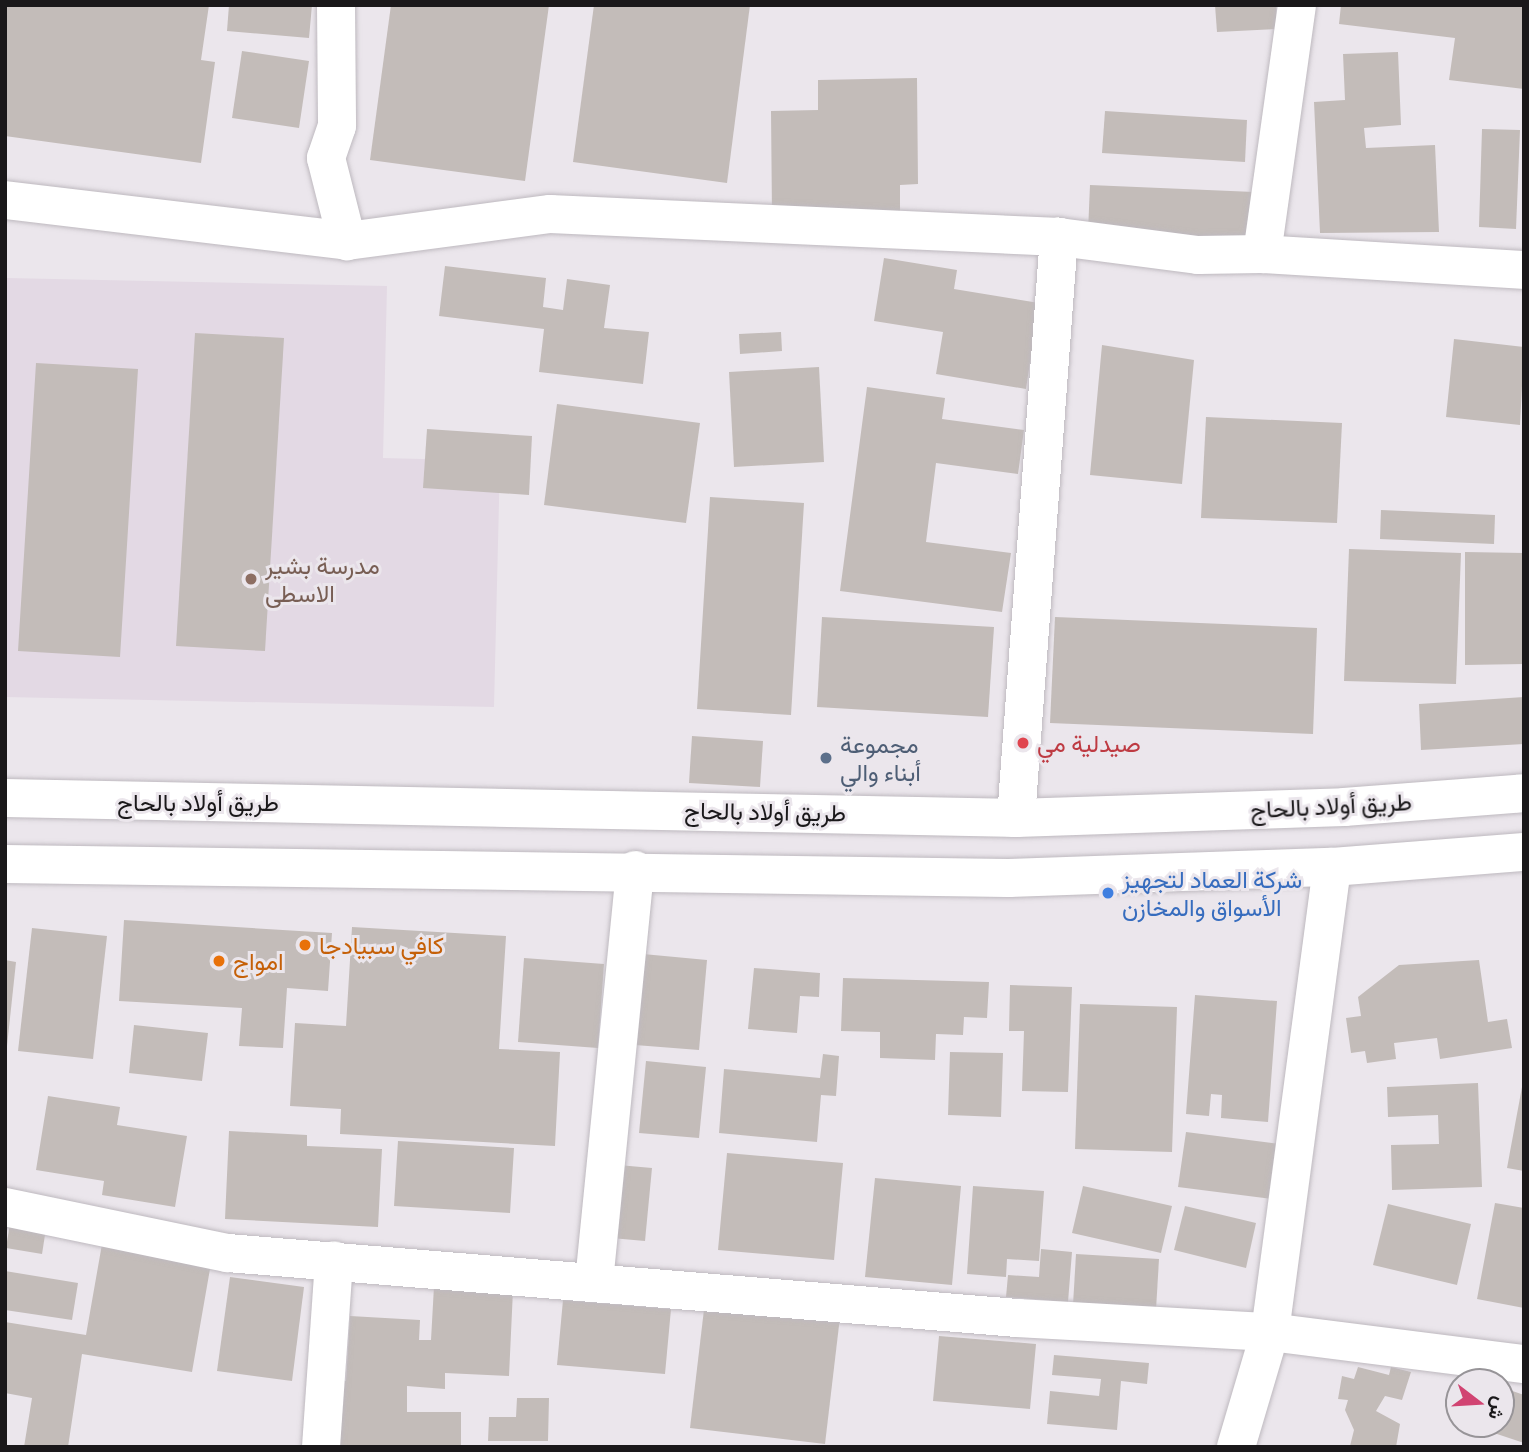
<!DOCTYPE html>
<html>
<head>
<meta charset="utf-8">
<style>
  body { margin:0 }
  #map { position:relative; width:1529px; height:1452px; overflow:hidden; background:#ebe6ec; font-family:"Exo 2",Vazirmatn,sans-serif }
  div>[style] { position:absolute }
  .built>* { inset:0; background:#e3d9e4 }
  .building>* { inset:0; background:#c3bcb9 }
  .roads { filter:drop-shadow(0 0 2px #beb9bf) drop-shadow(0 0 2px #beb9bf) }
  .minor>* { height:38px; margin:-19px; padding:0 19px; transform-origin:19px; border-radius:19px; background:#fff }
  .major>* { height:38px; margin:-19px; padding:0 19px; transform-origin:19px; border-radius:19px; background:#fff }
  .dots>* { width:19px; height:19px; translate:-50% -50%; box-sizing:border-box; border:4px solid #ebe6ec; border-radius:50% }
  span { translate:-50% -50%; white-space:nowrap; text-align:center; line-height:1.15; -webkit-text-stroke:6px #ebe6ec; paint-order:stroke }
  .education-label { font-size:24px; color:#785e54 }
  .left { translate:0 -50%; text-align:left }
  .health-label { font-size:24px; color:#be3a42 }
  .service-label { font-size:24px; color:#4e5e75 }
  .street-label { font-size:24px; color:#1a181a }
  .shop-label { font-size:24px; color:#366cbe }
  .food-label { font-size:24px; color:#c56008 }
  .frame { position:absolute; inset:0; border:7px solid #1a181a; pointer-events:none }
  .north { position:absolute; left:1445px; top:1368px; width:70px; height:70px; box-sizing:border-box; background:#ebe6ec; border:2px solid #979498; border-radius:50%; rotate:107deg; font-size:19px; font-weight:700; line-height:28px; text-align:center; color:#1a181a }
  .north::after { content:''; display:block; margin:auto; width:24px; height:32px; background:#d14472; clip-path:polygon(50% 0,100% 100%,50% 72%,0 100%) }
</style>
</head>
<body>
<div id="map">
  <div class="built">
    <i style="clip-path:polygon(7px 278px,387px 286px,383px 458px,500px 461px,494px 707px,5px 697px)"></i>
  </div>
  <div class="building">
    <i style="clip-path:polygon(5px 5px,209px 5px,201px 60px,215px 62px,201px 163px,5px 136px)"></i>
    <i style="clip-path:polygon(229px 5px,312px 5px,309px 38px,227px 31px)"></i>
    <i style="clip-path:polygon(391px 5px,549px 5px,525px 181px,370px 160px)"></i>
    <i style="clip-path:polygon(594px 5px,750px 5px,727px 183px,573px 162px)"></i>
    <i style="clip-path:polygon(1215px 5px,1276px 5px,1277px 29px,1217px 32px)"></i>
    <i style="clip-path:polygon(1341px 5px,1524px 5px,1524px 89px,1449px 80px,1455px 38px,1339px 24px)"></i>
    <i style="clip-path:polygon(242px 51px,309px 61px,299px 128px,232px 118px)"></i>
    <i style="clip-path:polygon(1398px 52px,1401px 125px,1364px 128px,1366px 148px,1435px 145px,1439px 232px,1320px 233px,1314px 102px,1345px 100px,1343px 54px)"></i>
    <i style="clip-path:polygon(917px 78px,918px 184px,900px 185px,900px 214px,772px 216px,771px 111px,818px 110px,818px 80px)"></i>
    <i style="clip-path:polygon(1105px 111px,1247px 120px,1245px 162px,1102px 153px)"></i>
    <i style="clip-path:polygon(1482px 129px,1520px 130px,1516px 229px,1479px 227px)"></i>
    <i style="clip-path:polygon(1090px 185px,1254px 192px,1252px 239px,1088px 232px)"></i>
    <i style="clip-path:polygon(884px 258px,957px 270px,954px 289px,1039px 303px,1026px 389px,936px 374px,943px 332px,874px 321px)"></i>
    <i style="clip-path:polygon(445px 266px,546px 278px,543px 307px,563px 310px,567px 279px,610px 285px,604px 328px,649px 332px,643px 384px,539px 372px,544px 329px,439px 316px)"></i>
    <i style="clip-path:polygon(781px 332px,782px 351px,740px 354px,739px 334px)"></i>
    <i style="clip-path:polygon(195px 333px,284px 338px,265px 651px,176px 646px)"></i>
    <i style="clip-path:polygon(1454px 339px,1524px 347px,1520px 425px,1446px 417px)"></i>
    <i style="clip-path:polygon(1102px 345px,1194px 360px,1182px 484px,1090px 475px)"></i>
    <i style="clip-path:polygon(36px 363px,138px 369px,120px 657px,18px 651px)"></i>
    <i style="clip-path:polygon(819px 367px,824px 462px,734px 467px,729px 372px)"></i>
    <i style="clip-path:polygon(867px 387px,945px 398px,942px 419px,1024px 430px,1018px 474px,936px 463px,926px 542px,1011px 553px,1002px 612px,840px 591px)"></i>
    <i style="clip-path:polygon(557px 404px,700px 423px,686px 523px,544px 505px)"></i>
    <i style="clip-path:polygon(1206px 417px,1342px 423px,1337px 523px,1201px 518px)"></i>
    <i style="clip-path:polygon(427px 429px,532px 436px,529px 495px,423px 488px)"></i>
    <i style="clip-path:polygon(710px 497px,804px 503px,791px 715px,697px 709px)"></i>
    <i style="clip-path:polygon(1381px 510px,1495px 515px,1494px 544px,1380px 539px)"></i>
    <i style="clip-path:polygon(1349px 549px,1461px 553px,1456px 684px,1344px 681px)"></i>
    <i style="clip-path:polygon(1465px 552px,1524px 553px,1524px 664px,1465px 665px)"></i>
    <i style="clip-path:polygon(822px 617px,994px 627px,988px 717px,817px 707px)"></i>
    <i style="clip-path:polygon(1055px 617px,1317px 628px,1313px 734px,1050px 723px)"></i>
    <i style="clip-path:polygon(1524px 697px,1524px 744px,1421px 750px,1419px 704px)"></i>
    <i style="clip-path:polygon(692px 736px,763px 741px,760px 787px,689px 783px)"></i>
    <i style="clip-path:polygon(124px 920px,332px 933px,328px 991px,287px 988px,283px 1048px,239px 1046px,242px 1008px,119px 1001px)"></i>
    <i style="clip-path:polygon(352px 927px,506px 936px,499px 1049px,560px 1052px,555px 1146px,340px 1134px,341px 1109px,290px 1106px,295px 1023px,346px 1026px)"></i>
    <i style="clip-path:polygon(32px 928px,107px 936px,93px 1059px,18px 1051px)"></i>
    <i style="clip-path:polygon(643px 954px,707px 960px,699px 1050px,635px 1045px)"></i>
    <i style="clip-path:polygon(524px 958px,604px 964px,598px 1048px,518px 1042px)"></i>
    <i style="clip-path:polygon(5px 960px,16px 962px,7px 1046px,5px 1046px)"></i>
    <i style="clip-path:polygon(1479px 960px,1488px 1022px,1507px 1019px,1512px 1048px,1440px 1059px,1437px 1038px,1394px 1043px,1396px 1059px,1367px 1063px,1365px 1051px,1351px 1053px,1346px 1018px,1361px 1016px,1358px 997px,1399px 965px)"></i>
    <i style="clip-path:polygon(754px 968px,820px 973px,819px 997px,800px 996px,797px 1033px,748px 1029px)"></i>
    <i style="clip-path:polygon(843px 978px,989px 982px,987px 1018px,964px 1017px,963px 1035px,936px 1034px,935px 1060px,880px 1058px,880px 1032px,841px 1031px)"></i>
    <i style="clip-path:polygon(1010px 985px,1072px 987px,1068px 1092px,1022px 1091px,1024px 1031px,1009px 1031px)"></i>
    <i style="clip-path:polygon(1195px 995px,1277px 1001px,1268px 1122px,1221px 1118px,1222px 1095px,1211px 1094px,1209px 1116px,1186px 1114px)"></i>
    <i style="clip-path:polygon(1080px 1004px,1177px 1007px,1172px 1152px,1075px 1149px)"></i>
    <i style="clip-path:polygon(134px 1025px,208px 1033px,202px 1081px,129px 1073px)"></i>
    <i style="clip-path:polygon(950px 1052px,1003px 1053px,1001px 1117px,948px 1115px)"></i>
    <i style="clip-path:polygon(823px 1054px,839px 1056px,836px 1096px,821px 1095px,817px 1142px,719px 1133px,724px 1069px,820px 1078px)"></i>
    <i style="clip-path:polygon(646px 1061px,706px 1067px,699px 1138px,639px 1133px)"></i>
    <i style="clip-path:polygon(1478px 1083px,1482px 1187px,1392px 1190px,1391px 1145px,1439px 1144px,1438px 1115px,1388px 1117px,1387px 1087px)"></i>
    <i style="clip-path:polygon(1522px 1087px,1524px 1087px,1524px 1171px,1507px 1168px)"></i>
    <i style="clip-path:polygon(48px 1096px,120px 1107px,117px 1125px,187px 1136px,175px 1207px,102px 1195px,104px 1181px,36px 1170px)"></i>
    <i style="clip-path:polygon(229px 1131px,307px 1135px,307px 1146px,382px 1149px,378px 1227px,225px 1219px)"></i>
    <i style="clip-path:polygon(1186px 1132px,1279px 1144px,1272px 1199px,1178px 1187px)"></i>
    <i style="clip-path:polygon(398px 1141px,514px 1148px,510px 1213px,394px 1206px)"></i>
    <i style="clip-path:polygon(727px 1153px,843px 1163px,834px 1260px,718px 1250px)"></i>
    <i style="clip-path:polygon(607px 1164px,652px 1168px,645px 1241px,600px 1237px)"></i>
    <i style="clip-path:polygon(875px 1178px,961px 1186px,952px 1285px,865px 1277px)"></i>
    <i style="clip-path:polygon(973px 1186px,1044px 1191px,1039px 1261px,1007px 1259px,1006px 1277px,967px 1274px)"></i>
    <i style="clip-path:polygon(1083px 1186px,1172px 1206px,1161px 1253px,1072px 1233px)"></i>
    <i style="clip-path:polygon(1495px 1203px,1524px 1208px,1524px 1308px,1477px 1299px)"></i>
    <i style="clip-path:polygon(1388px 1204px,1471px 1224px,1457px 1285px,1373px 1265px)"></i>
    <i style="clip-path:polygon(1185px 1206px,1256px 1223px,1246px 1268px,1174px 1250px)"></i>
    <i style="clip-path:polygon(12px 1211px,48px 1216px,42px 1254px,6px 1248px)"></i>
    <i style="clip-path:polygon(105px 1227px,214px 1246px,192px 1372px,82px 1354px,68px 1447px,24px 1447px,32px 1398px,5px 1393px,5px 1322px,86px 1335px)"></i>
    <i style="clip-path:polygon(1041px 1249px,1072px 1252px,1068px 1302px,1006px 1297px,1008px 1275px,1039px 1277px)"></i>
    <i style="clip-path:polygon(1076px 1254px,1159px 1259px,1156px 1310px,1073px 1305px)"></i>
    <i style="clip-path:polygon(5px 1271px,78px 1283px,72px 1320px,5px 1310px)"></i>
    <i style="clip-path:polygon(230px 1277px,304px 1287px,292px 1381px,217px 1371px)"></i>
    <i style="clip-path:polygon(434px 1286px,513px 1290px,509px 1376px,445px 1373px,445px 1389px,407px 1386px,407px 1412px,461px 1412px,461px 1447px,334px 1447px,335px 1380px,346px 1381px,350px 1316px,420px 1320px,419px 1340px,431px 1340px)"></i>
    <i style="clip-path:polygon(563px 1300px,671px 1309px,665px 1374px,557px 1365px)"></i>
    <i style="clip-path:polygon(705px 1301px,840px 1317px,825px 1444px,690px 1428px)"></i>
    <i style="clip-path:polygon(939px 1336px,1036px 1344px,1030px 1409px,933px 1401px)"></i>
    <i style="clip-path:polygon(1054px 1355px,1149px 1363px,1147px 1384px,1121px 1381px,1117px 1430px,1047px 1424px,1050px 1391px,1099px 1396px,1101px 1379px,1052px 1375px)"></i>
    <i style="clip-path:polygon(1358px 1367px,1389px 1375px,1391px 1367px,1411px 1372px,1402px 1400px,1385px 1396px,1376px 1411px,1400px 1424px,1396px 1447px,1350px 1446px,1354px 1430px,1345px 1410px,1348px 1400px,1338px 1399px,1342px 1376px,1354px 1379px)"></i>
    <i style="clip-path:polygon(1501px 1387px,1524px 1395px,1524px 1443px,1488px 1431px,1489px 1424px,1501px 1424px)"></i>
    <i style="clip-path:polygon(517px 1398px,549px 1398px,548px 1441px,488px 1441px,489px 1417px,516px 1417px)"></i>
  </div>
  <div class="roads">
    <div class="minor">
      <i style="left:336px;top:5px;width:121px;rotate:89.5deg"></i>
      <i style="left:337px;top:126px;width:34px;rotate:109deg"></i>
      <i style="left:326px;top:158px;width:86px;rotate:75.8deg"></i>
      <i style="left:5px;top:200px;width:344px;rotate:6.8deg"></i>
      <i style="left:347px;top:241px;width:205px;rotate:-7.6deg"></i>
      <i style="left:550px;top:214px;width:510px;rotate:2.59deg"></i>
      <i style="left:1059px;top:237px;width:140px;rotate:7.4deg"></i>
      <i style="left:1198px;top:255px;width:64px;rotate:-0.9deg"></i>
      <i style="left:1262px;top:254px;width:251px;rotate:-82deg"></i>
      <i style="left:1262px;top:254px;width:262px;rotate:3.5deg"></i>
      <i style="left:1016px;top:818px;width:583px;rotate:-85.77deg"></i>
      <i style="left:5px;top:1207px;width:228px;rotate:11.7deg"></i>
      <i style="left:228px;top:1253px;width:792px;rotate:4.71deg"></i>
      <i style="left:1017px;top:1318px;width:253px;rotate:3.2deg"></i>
      <i style="left:1270px;top:1332px;width:256px;rotate:7.2deg"></i>
      <i style="left:594px;top:1282px;width:414px;rotate:-84.3deg"></i>
      <i style="left:321px;top:1447px;width:187px;rotate:-86deg"></i>
      <i style="left:1236px;top:1447px;width:120px;rotate:-73.5deg"></i>
      <i style="left:1270px;top:1332px;width:469px;rotate:-82.4deg"></i>
    </div>
    <div class="major">
      <i style="left:5px;top:798px;width:1011px;rotate:1.13deg"></i>
      <i style="left:1016px;top:818px;width:328px;rotate:-1.9deg"></i>
      <i style="left:1344px;top:807px;width:181px;rotate:-4.4deg"></i>
      <i style="left:5px;top:864px;width:1004px;rotate:0.8deg"></i>
      <i style="left:1009px;top:878px;width:323px;rotate:-2deg"></i>
      <i style="left:1332px;top:867px;width:193px;rotate:-4.5deg"></i>
    </div>
  </div>
  <div class="dots">
    <i style="left:251px;top:579px;background:#8d6e63"></i>
    <i style="left:1023px;top:743px;background:#e0444e"></i>
    <i style="left:826px;top:758px;background:#5c6f8a"></i>
    <i style="left:1108px;top:893px;background:#3f7fe0"></i>
    <i style="left:305px;top:945px;background:#e8710a"></i>
    <i style="left:219px;top:961px;background:#e8710a"></i>
  </div>
  <div class="education-label">
    <span class="left" style="left:265px;top:579px">مدرسة بشير<br>الاسطى</span>
  </div>
  <div class="health-label">
    <span class="left" style="left:1037px;top:743px">صيدلية مي</span>
  </div>
  <div class="service-label">
    <span class="left" style="left:840px;top:758px">مجموعة<br>أبناء والي</span>
  </div>
  <div class="street-label">
    <span style="left:198px;top:802px">طريق أولاد بالحاج</span>
    <span style="left:1331px;top:805px;rotate:-3deg">طريق أولاد بالحاج</span>
    <span style="left:765px;top:811px;rotate:1deg">طريق أولاد بالحاج</span>
  </div>
  <div class="shop-label">
    <span class="left" style="left:1122px;top:893px">شركة العماد لتجهيز<br>الأسواق والمخازن</span>
  </div>
  <div class="food-label">
    <span class="left" style="left:319px;top:945px">كافي سبيادجا</span>
    <span class="left" style="left:233px;top:961px">امواج</span>
  </div>
  <div class="frame"></div>
  <div class="north">ش</div>
</div>
</body>
</html>
